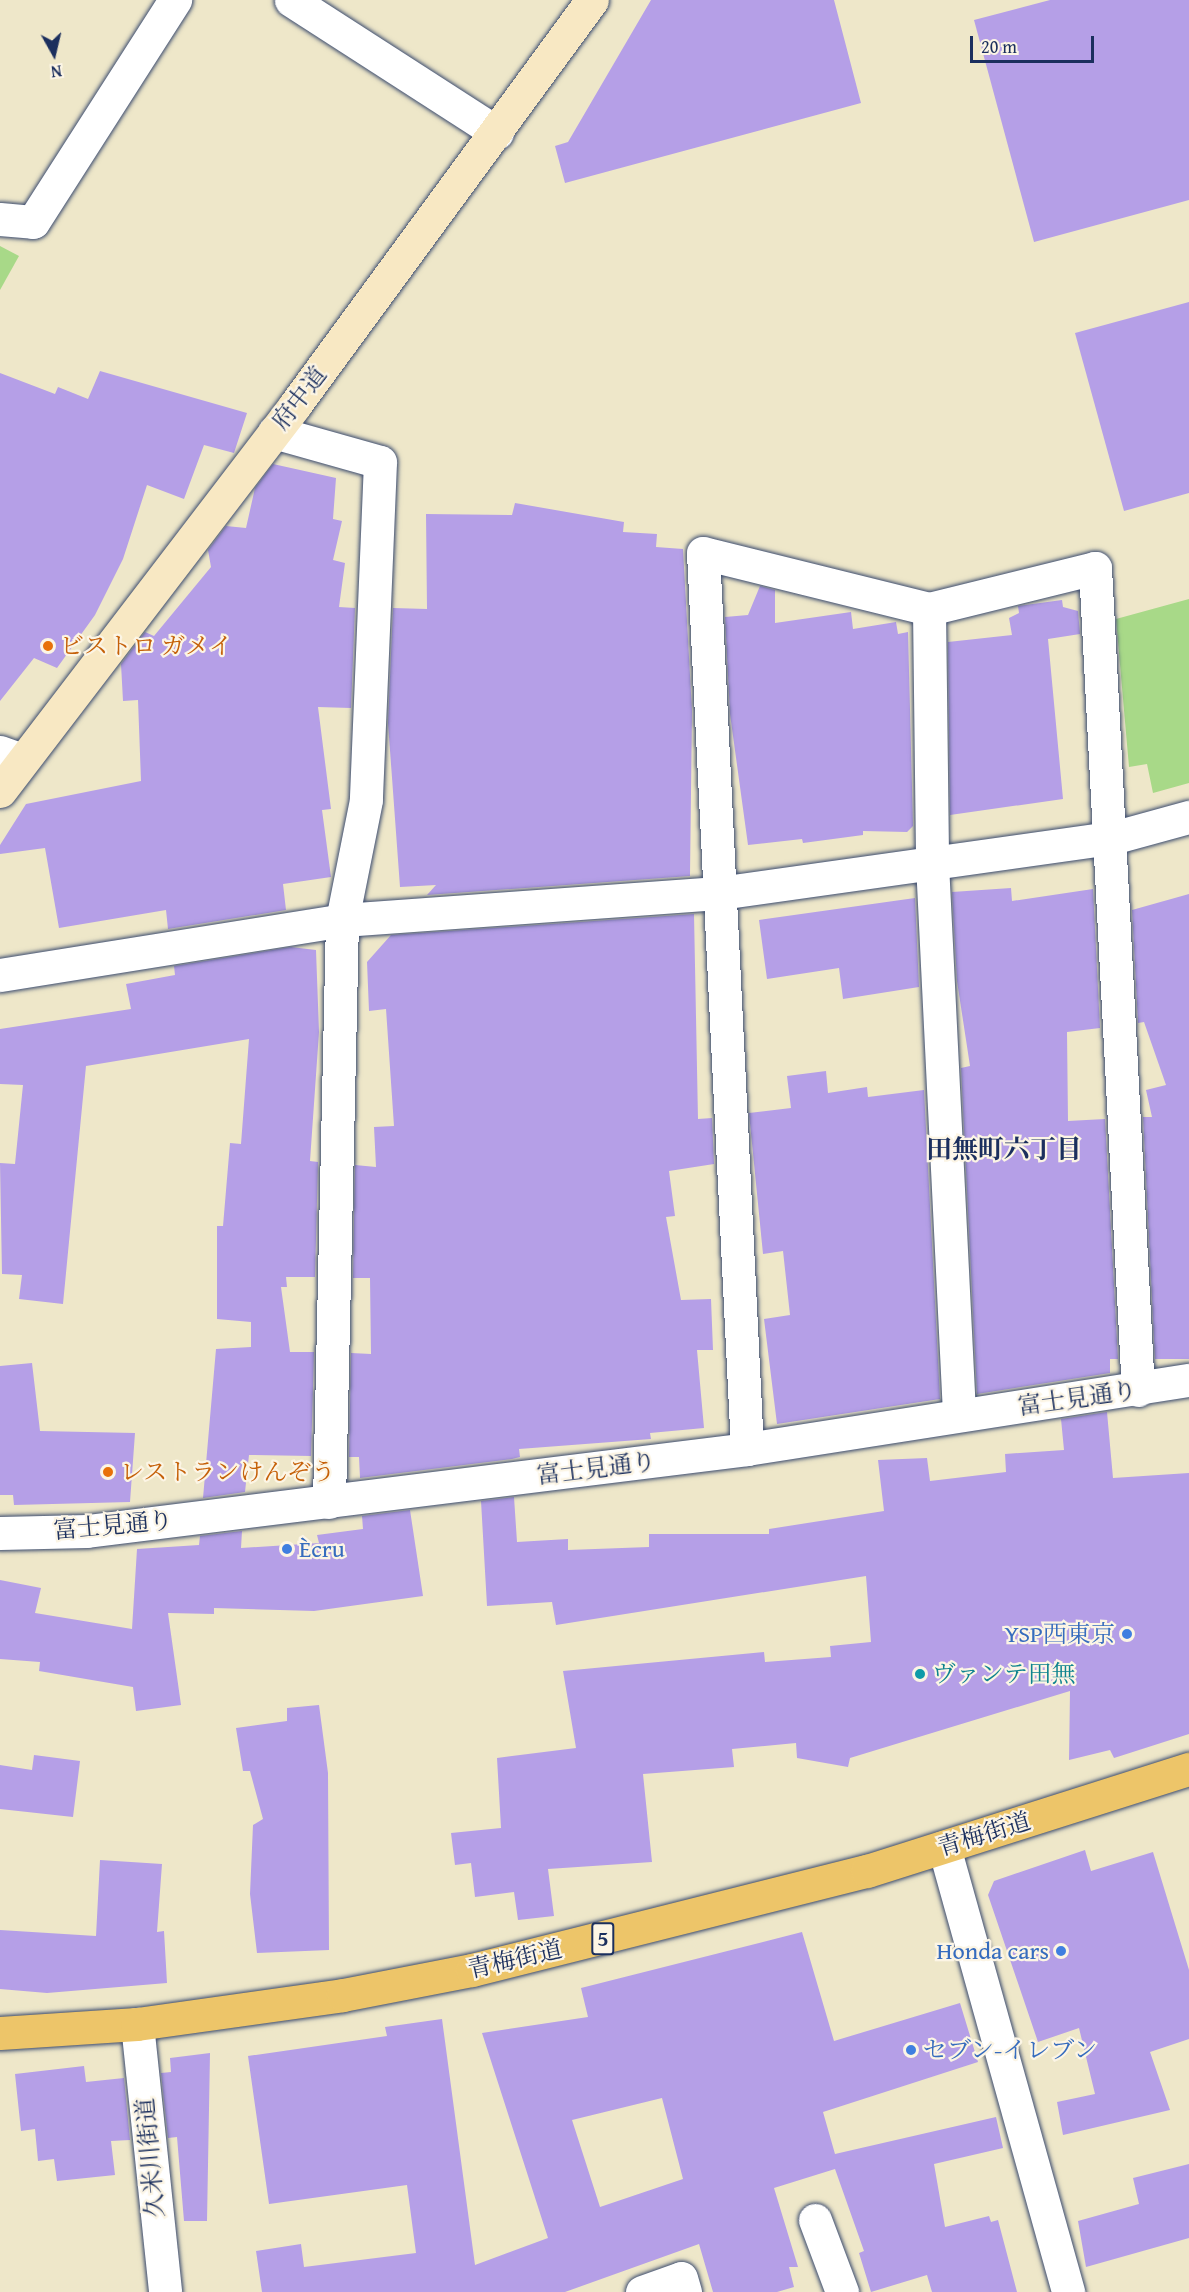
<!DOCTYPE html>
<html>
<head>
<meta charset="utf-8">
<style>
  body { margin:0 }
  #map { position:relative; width:1189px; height:2292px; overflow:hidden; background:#eee7c9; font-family:"Gentium Book Plus","Noto Serif JP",serif }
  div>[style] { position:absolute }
  .green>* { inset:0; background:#a8d988 }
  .building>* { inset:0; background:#b59fe7 }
  .roads { filter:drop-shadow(0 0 2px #3b4b6e) drop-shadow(0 0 2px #3b4b6e) }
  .street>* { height:33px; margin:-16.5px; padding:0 16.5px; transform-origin:16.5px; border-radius:16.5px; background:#fff }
  .secondary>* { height:33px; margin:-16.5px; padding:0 16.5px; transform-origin:16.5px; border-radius:16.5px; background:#f8e8c3 }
  .primary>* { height:33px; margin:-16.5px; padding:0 16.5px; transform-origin:16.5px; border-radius:16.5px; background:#edc569 }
  .dots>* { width:16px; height:16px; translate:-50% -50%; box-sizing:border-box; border:3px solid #fcf5e5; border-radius:50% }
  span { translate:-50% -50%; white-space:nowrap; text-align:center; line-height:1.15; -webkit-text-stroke:4.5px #fcf5e5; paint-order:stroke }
  .shield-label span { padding:2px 4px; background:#fcf5e5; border:2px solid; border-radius:4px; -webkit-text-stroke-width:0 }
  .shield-label { font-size:22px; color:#1b2f5e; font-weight:700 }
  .street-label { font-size:24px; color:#1b2f5e }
  .food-label { font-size:24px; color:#c56008 }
  .left { translate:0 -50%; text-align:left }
  .shop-label { font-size:24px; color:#366cbe }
  .right { translate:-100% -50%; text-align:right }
  .culture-label { font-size:24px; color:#0d838f }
  .neighbourhood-label { font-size:26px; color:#1b2f5e; font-weight:700 }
  .north { position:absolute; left:24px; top:24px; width:60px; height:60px; -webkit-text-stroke:4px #fcf5e5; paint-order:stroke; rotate:172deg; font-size:16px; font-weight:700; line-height:24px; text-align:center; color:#1b2f5e }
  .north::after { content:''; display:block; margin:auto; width:21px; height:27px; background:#1b2f5e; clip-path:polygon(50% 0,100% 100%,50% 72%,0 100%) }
  .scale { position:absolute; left:970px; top:36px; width:124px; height:27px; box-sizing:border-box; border:3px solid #1b2f5e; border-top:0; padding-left:8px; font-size:18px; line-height:21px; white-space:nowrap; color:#1b2f5e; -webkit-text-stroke:4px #fcf5e5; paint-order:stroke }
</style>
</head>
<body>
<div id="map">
  <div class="green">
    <i style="clip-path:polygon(0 246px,19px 256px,0 290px)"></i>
    <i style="clip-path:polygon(1189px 599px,1189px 783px,1153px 793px,1147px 764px,1129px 767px,1116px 619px)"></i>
  </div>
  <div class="building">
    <i style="clip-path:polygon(651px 0,834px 0,861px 103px,565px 183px,555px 146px,568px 142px)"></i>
    <i style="clip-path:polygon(1050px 0,1189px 0,1189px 200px,1034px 242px,974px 20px)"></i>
    <i style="clip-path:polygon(1189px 302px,1189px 493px,1124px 511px,1075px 333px)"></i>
    <i style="clip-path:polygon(100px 371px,247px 413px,234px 453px,204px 445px,184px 499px,147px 485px,123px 559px,95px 615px,57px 668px,34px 658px,0 701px,0 373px,55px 394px,58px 387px,88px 399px)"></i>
    <i style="clip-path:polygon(273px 464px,336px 478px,333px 519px,342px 521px,333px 560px,345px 563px,339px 607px,355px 608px,351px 708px,318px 707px,331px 809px,322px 810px,331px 877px,283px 884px,286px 910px,168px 929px,166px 910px,59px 928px,45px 848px,0 854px,0 845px,26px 804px,141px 781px,138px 700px,123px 701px,121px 664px,145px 632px,154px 636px,211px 567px,208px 550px,226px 526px,246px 528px,255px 488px)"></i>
    <i style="clip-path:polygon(515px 503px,624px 522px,623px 532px,657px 534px,656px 547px,683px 549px,692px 711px,690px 876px,427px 895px,436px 885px,400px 887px,388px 723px,393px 608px,427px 609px,426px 514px,512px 515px)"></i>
    <i style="clip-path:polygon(760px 586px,775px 590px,775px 623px,851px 612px,853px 629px,896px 622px,898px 634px,908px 632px,913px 826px,907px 832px,863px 831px,863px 835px,803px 843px,802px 839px,748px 845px,730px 714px,725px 617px,748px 615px)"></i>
    <i style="clip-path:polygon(1062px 600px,1063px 607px,1078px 611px,1080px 634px,1048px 639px,1063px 799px,950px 815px,948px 642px,1012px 635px,1009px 618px,1019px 613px,1018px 606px)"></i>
    <i style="clip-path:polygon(1011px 888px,1012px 901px,1093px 889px,1100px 1028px,1067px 1032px,1068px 1121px,1105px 1119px,1118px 1359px,1110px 1359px,1110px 1373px,977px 1394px,961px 1068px,970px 1066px,957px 981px,952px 892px)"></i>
    <i style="clip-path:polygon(1189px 894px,1189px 1359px,1155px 1359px,1143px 1117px,1152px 1117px,1146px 1090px,1166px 1085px,1144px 1022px,1138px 1023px,1132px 910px)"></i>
    <i style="clip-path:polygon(915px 898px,919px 987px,843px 999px,839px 968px,767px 979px,759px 920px)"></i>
    <i style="clip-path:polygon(694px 914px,698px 1119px,712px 1118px,714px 1164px,669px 1171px,675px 1216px,666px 1217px,681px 1300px,711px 1299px,713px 1350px,697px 1350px,704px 1428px,650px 1433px,651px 1439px,519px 1449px,520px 1457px,512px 1459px,360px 1478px,359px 1457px,349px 1457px,351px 1353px,371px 1354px,370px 1278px,353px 1278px,355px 1165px,376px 1167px,374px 1127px,394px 1126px,386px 1009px,369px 1011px,367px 962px,391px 935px)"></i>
    <i style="clip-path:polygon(291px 947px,316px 950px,319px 1032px,310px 1161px,318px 1162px,315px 1277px,286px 1277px,287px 1287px,281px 1287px,290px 1352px,314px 1352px,311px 1456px,249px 1455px,245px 1492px,203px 1498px,216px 1349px,251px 1347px,251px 1322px,217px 1319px,217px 1226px,223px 1226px,230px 1143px,241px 1144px,249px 1039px,86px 1066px,63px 1304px,19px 1299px,22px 1275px,2px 1274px,0 1163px,15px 1164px,23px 1085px,0 1084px,0 1029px,131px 1009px,126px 984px,175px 975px,174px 966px)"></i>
    <i style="clip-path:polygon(826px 1071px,828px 1093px,867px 1087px,868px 1097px,924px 1090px,940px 1399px,777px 1424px,764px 1319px,790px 1315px,783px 1251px,763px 1254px,749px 1113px,791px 1108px,787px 1076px)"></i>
    <i style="clip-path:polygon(32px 1363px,40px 1431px,135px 1433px,130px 1502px,14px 1505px,13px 1495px,0 1495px,0 1366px)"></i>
    <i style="clip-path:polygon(1107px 1412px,1113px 1478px,1189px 1473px,1189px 1734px,1114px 1758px,1110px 1750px,1069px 1760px,1070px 1691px,850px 1758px,848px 1767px,797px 1758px,796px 1743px,732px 1749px,734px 1767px,643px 1774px,652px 1862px,548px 1869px,554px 1916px,518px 1920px,514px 1892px,475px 1897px,471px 1863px,455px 1865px,451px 1833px,501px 1828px,497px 1758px,576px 1748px,563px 1671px,764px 1652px,765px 1662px,831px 1657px,830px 1646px,871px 1642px,866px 1576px,556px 1625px,552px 1602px,487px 1606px,481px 1501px,514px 1497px,517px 1542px,568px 1539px,568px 1550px,649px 1547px,649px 1534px,769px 1534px,769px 1529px,884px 1511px,878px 1460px,927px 1458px,930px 1481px,1006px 1472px,1005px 1454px,1064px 1450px,1061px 1419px)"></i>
    <i style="clip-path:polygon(410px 1510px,423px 1596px,314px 1611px,214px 1608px,214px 1614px,168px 1613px,181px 1705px,136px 1711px,133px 1687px,39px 1671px,40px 1662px,0 1659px,0 1580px,41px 1588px,35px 1613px,132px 1629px,137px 1549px,199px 1545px,200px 1536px,242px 1531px,241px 1548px,319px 1543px,317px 1535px,363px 1529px,362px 1516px)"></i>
    <i style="clip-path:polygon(319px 1705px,328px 1773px,329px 1950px,257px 1953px,250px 1894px,253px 1825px,263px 1819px,250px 1771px,243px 1771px,236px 1728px,287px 1721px,287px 1708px)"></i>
    <i style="clip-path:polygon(34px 1755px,80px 1761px,73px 1817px,0 1809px,0 1765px,32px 1770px)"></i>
    <i style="clip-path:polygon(1085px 1850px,1091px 1871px,1153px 1852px,1189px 1970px,1189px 2039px,1150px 2052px,1170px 2110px,1063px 2135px,1057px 2102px,1095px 2094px,1079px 2028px,1038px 2042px,988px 1895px,994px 1881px)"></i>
    <i style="clip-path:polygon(100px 1860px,162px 1864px,157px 1932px,164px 1931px,167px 1983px,47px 1993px,0 1989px,0 1930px,96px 1936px)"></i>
    <i style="clip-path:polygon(evenodd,802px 1932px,834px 2041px,960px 2003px,978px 2062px,823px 2112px,835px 2154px,996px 2117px,1003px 2148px,934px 2164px,945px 2227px,989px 2216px,991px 2222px,998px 2220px,1017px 2292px,932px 2292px,927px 2275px,871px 2292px,859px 2253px,864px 2251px,835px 2169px,774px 2188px,798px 2267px,789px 2267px,794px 2287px,777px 2292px,713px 2292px,699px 2244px,565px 2292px,262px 2292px,256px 2251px,301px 2244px,304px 2267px,416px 2253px,407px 2185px,269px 2204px,248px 2056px,387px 2036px,385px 2027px,442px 2019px,475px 2265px,548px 2238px,482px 2033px,588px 2017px,581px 1988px,802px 1932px,662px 2098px,683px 2179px,600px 2207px,572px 2120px,662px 2098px)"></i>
    <i style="clip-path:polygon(210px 2053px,207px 2221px,184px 2221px,177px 2137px,168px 2138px,161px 2073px,171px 2072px,170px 2058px)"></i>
    <i style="clip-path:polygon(84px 2066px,86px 2082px,124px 2078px,130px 2140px,111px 2141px,115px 2175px,57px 2181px,54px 2159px,38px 2161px,35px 2129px,21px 2131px,15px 2074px)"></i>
    <i style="clip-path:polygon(1189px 2164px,1189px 2238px,1086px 2267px,1078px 2221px,1139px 2204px,1133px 2178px)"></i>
  </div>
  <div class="roads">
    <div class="street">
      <i style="left:291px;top:0;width:245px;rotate:32.8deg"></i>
      <i style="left:0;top:219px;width:33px;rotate:5deg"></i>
      <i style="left:33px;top:222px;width:264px;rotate:-57.4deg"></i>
      <i style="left:274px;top:432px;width:110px;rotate:15.8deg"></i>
      <i style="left:380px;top:462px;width:338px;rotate:92.4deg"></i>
      <i style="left:366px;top:800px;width:122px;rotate:101.3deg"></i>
      <i style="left:342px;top:920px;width:582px;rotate:91.28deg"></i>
      <i style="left:929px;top:609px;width:254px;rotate:89.3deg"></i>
      <i style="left:932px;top:863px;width:551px;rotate:87.19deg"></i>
      <i style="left:0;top:752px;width:20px;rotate:20deg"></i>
      <i style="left:0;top:975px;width:346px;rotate:-9.1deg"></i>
      <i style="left:342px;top:920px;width:378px;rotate:-4.1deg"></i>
      <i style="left:719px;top:893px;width:397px;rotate:-8deg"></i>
      <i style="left:1112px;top:838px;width:80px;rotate:-15.3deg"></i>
      <i style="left:747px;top:1449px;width:897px;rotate:-92.81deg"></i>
      <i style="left:703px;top:553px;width:233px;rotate:13.9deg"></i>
      <i style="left:929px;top:609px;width:171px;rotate:-13.9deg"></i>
      <i style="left:1095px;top:568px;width:823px;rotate:87.01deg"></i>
      <i style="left:0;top:1533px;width:87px;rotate:-1.3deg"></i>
      <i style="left:87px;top:1531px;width:665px;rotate:-7.08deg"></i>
      <i style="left:747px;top:1449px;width:447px;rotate:-8.9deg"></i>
      <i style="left:944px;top:1847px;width:462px;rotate:74.4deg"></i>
      <i style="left:137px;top:2024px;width:269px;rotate:84deg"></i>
      <i style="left:815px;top:2220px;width:77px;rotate:69.4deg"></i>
      <i style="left:642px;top:2292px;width:41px;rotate:-19.7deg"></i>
      <i style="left:681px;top:2278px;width:15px;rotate:74deg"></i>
    </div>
    <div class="secondary">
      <i style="left:0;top:791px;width:486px;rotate:-52.6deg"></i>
      <i style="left:295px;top:405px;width:502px;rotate:-53.75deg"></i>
    </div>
    <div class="primary">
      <i style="left:0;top:2033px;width:137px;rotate:-3.8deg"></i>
      <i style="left:137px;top:2024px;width:208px;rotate:-8deg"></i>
      <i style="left:343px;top:1995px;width:131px;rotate:-11deg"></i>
      <i style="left:472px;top:1970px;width:407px;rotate:-14.1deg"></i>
      <i style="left:867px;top:1871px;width:338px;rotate:-17.6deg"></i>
    </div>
  </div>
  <div class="dots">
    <i style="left:48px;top:646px;background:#e8710a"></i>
    <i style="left:108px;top:1472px;background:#e8710a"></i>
    <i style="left:287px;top:1549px;background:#3f7fe0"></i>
    <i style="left:1127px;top:1634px;background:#3f7fe0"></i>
    <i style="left:920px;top:1674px;background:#0f9aa8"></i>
    <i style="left:1061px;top:1951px;background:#3f7fe0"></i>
    <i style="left:911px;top:2050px;background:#3f7fe0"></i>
  </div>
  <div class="shield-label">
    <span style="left:603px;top:1939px">5</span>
  </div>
  <div class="street-label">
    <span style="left:299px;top:398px;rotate:-52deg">府中道</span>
    <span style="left:1077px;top:1398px;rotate:-8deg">富士見通り</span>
    <span style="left:596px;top:1468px;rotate:-7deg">富士見通り</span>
    <span style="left:113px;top:1525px;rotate:-5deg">富士見通り</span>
    <span style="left:984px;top:1834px;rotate:-17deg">青梅街道</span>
    <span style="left:515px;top:1959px;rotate:-13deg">青梅街道</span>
    <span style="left:150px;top:2158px;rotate:-95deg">久米川街道</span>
  </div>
  <div class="food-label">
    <span class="left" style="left:60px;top:646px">ビストロ ガメイ</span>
    <span class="left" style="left:120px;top:1472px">レストランけんぞう</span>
  </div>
  <div class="shop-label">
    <span class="left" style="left:299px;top:1549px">Ècru</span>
    <span class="right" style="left:1115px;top:1634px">YSP西東京</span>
    <span class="right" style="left:1049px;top:1951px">Honda cars</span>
    <span class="left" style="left:923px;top:2050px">セブン-イレブン</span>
  </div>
  <div class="culture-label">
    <span class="left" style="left:932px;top:1674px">ヴァンテ田無</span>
  </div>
  <div class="neighbourhood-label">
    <span style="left:1004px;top:1149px">田無町六丁目</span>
  </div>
  <div class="north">N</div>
  <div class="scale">20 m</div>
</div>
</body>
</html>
